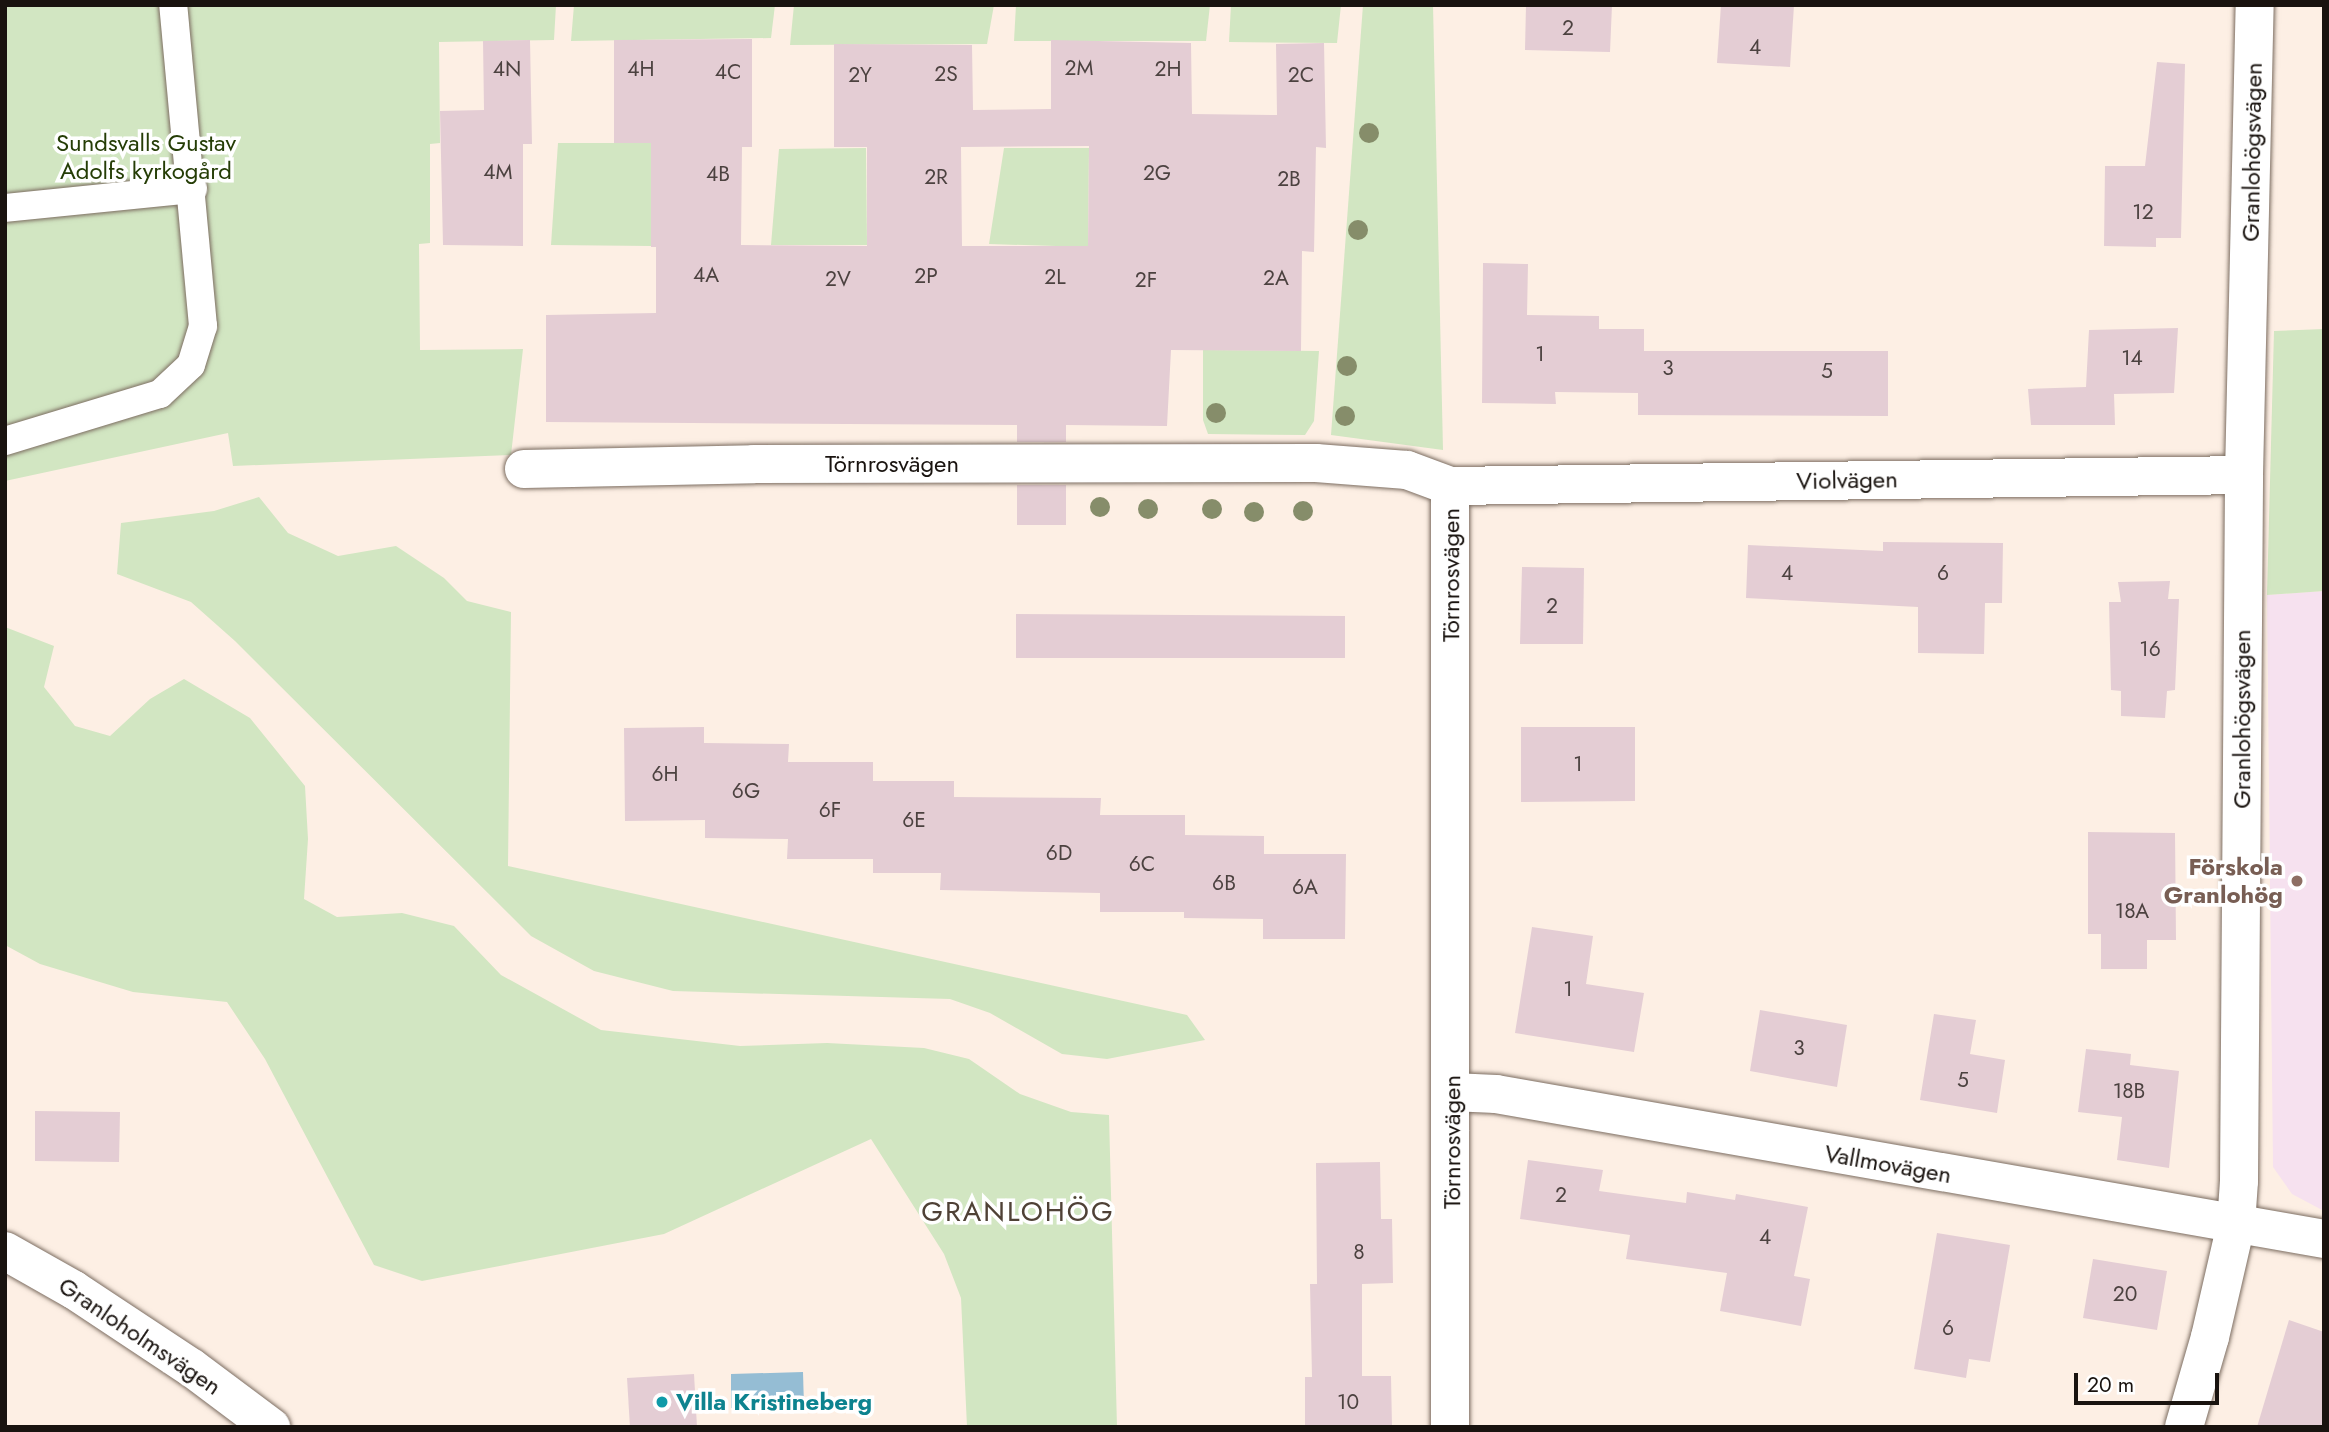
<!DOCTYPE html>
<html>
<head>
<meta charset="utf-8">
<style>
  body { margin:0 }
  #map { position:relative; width:2329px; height:1432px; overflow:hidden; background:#fdefe4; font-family:Jost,sans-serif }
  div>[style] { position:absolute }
  .education>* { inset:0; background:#f6e1ef }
  .green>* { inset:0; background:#d2e6c2 }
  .water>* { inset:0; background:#95bdd4 }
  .building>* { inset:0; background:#e4cdd4 }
  .roads { filter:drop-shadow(0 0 2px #7c6d61) drop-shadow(0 0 2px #7c6d61) }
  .lane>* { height:28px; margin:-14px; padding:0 14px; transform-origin:14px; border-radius:14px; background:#fff }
  .street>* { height:38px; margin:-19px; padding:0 19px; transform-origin:19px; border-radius:19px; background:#fff }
  .secondary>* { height:38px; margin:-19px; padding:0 19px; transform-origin:19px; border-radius:19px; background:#fff }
  .trees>* { width:20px; height:20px; margin:-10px; border-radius:50%; background:#868d6a }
  .dots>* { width:19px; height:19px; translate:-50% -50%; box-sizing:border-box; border:4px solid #fff; border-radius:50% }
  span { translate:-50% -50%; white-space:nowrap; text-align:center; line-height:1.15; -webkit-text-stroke:7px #fff; paint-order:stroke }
  .number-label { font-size:21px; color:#4c4240 }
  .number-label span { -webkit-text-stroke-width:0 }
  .park-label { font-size:24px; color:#253d06 }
  .street-label { font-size:24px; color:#19130f }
  .education-label { font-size:24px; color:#785e54; font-weight:700 }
  .right { translate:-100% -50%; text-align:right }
  .culture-label { font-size:24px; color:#0d838f; font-weight:700 }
  .left { translate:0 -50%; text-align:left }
  .quarter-label { font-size:28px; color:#4f4136; letter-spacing:2px }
  .frame { position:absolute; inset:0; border:7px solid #19130f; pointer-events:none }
  .scale { position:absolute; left:2074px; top:1373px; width:145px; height:32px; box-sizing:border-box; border:4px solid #19130f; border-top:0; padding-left:9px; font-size:21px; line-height:24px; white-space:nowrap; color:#19130f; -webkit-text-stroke:5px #fff; paint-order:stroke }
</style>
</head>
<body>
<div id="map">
  <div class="education">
    <i style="clip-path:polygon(2324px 591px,2324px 1211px,2292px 1194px,2273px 1167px,2267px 595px)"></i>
  </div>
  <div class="green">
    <i style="clip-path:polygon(5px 5px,556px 5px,554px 40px,439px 42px,440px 143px,430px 144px,430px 243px,419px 244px,420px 350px,523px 349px,511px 455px,233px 466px,228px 433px,5px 481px)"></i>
    <i style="clip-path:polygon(574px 5px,775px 5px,771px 38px,571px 41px)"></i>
    <i style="clip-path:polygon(794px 5px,994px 5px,987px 44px,790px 45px)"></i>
    <i style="clip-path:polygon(1016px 5px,1210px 5px,1206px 41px,1014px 41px)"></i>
    <i style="clip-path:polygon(1231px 5px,1341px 5px,1337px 43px,1229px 42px)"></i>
    <i style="clip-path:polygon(1363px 5px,1433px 5px,1443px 450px,1331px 435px)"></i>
    <i style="clip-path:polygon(558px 143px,653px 143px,651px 246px,551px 245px)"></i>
    <i style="clip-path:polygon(866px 148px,867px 245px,771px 245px,779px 149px)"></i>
    <i style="clip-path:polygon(1004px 148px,1089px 148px,1088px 247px,989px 244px)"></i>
    <i style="clip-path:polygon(2324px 329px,2324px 591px,2267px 595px,2274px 331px)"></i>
    <i style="clip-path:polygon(1203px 350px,1319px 351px,1314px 421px,1305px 435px,1208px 434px,1203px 420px)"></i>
    <i style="clip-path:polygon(259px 497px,288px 533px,338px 556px,396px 546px,444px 578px,467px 601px,511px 612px,508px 866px,1187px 1015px,1205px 1040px,1107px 1059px,1062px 1054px,990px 1013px,950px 999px,673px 991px,594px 971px,531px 936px,235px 641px,191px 602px,117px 574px,121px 523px,214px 511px)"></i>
    <i style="clip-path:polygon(5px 627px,54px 646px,44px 687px,75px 726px,110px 736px,150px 699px,184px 679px,250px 718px,305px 786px,308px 839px,304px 899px,337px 917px,402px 913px,454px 926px,501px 975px,601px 1030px,740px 1046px,827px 1043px,924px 1048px,969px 1059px,1020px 1094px,1071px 1112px,1109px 1115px,1117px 1427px,967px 1427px,961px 1298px,944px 1254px,871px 1139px,664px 1234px,422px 1281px,374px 1265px,265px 1059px,227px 1002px,133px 992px,40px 964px,5px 945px)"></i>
  </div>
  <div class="water">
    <i style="clip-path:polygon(803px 1372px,804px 1407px,731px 1408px,731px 1374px)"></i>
  </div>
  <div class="building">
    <i style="clip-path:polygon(1526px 5px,1612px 5px,1610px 52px,1525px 50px)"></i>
    <i style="clip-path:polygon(1721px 5px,1794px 5px,1790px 67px,1717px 63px)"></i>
    <i style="clip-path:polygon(evenodd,752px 39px,752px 147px,742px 147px,741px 245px,867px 246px,867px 147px,834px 147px,834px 44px,972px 45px,973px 110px,1051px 109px,1051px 40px,1191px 43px,1192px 114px,1277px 115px,1276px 44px,1324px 43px,1326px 148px,1316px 147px,1314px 252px,1302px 251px,1301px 351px,1171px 350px,1167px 426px,1066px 425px,1066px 442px,1017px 442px,1017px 425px,546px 422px,546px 315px,656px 313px,656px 247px,651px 247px,651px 143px,614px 143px,614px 40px,752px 39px,1089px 146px,1088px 246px,962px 246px,961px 147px,1089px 146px)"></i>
    <i style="clip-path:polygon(530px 40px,532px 144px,523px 144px,523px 246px,443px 245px,440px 111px,484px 110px,483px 41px)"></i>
    <i style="clip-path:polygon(2157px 62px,2185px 64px,2181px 238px,2156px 238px,2156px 247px,2104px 246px,2105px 166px,2145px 166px)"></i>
    <i style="clip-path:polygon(1483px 263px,1528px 264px,1527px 315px,1599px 316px,1599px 329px,1644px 329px,1644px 351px,1888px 351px,1888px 416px,1638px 415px,1638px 393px,1555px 392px,1556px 404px,1482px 403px)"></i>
    <i style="clip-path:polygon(2178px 328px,2174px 393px,2114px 394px,2115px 425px,2031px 425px,2028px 389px,2086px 387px,2089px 330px)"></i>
    <i style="clip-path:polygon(1017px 485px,1066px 485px,1066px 525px,1017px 525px)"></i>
    <i style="clip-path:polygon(1883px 542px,2003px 543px,2002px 603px,1985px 603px,1984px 654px,1918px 653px,1918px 607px,1746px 598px,1748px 545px,1883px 551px)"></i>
    <i style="clip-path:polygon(1522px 567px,1584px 568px,1583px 644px,1520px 644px)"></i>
    <i style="clip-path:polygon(2170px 581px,2168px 599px,2179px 599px,2175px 690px,2167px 691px,2165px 718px,2121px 716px,2121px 691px,2111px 690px,2109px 602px,2121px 602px,2118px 582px)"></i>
    <i style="clip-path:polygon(1016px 614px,1345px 616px,1345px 658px,1016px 658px)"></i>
    <i style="clip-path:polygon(704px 727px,704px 743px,789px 744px,788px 762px,873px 762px,873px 781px,954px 781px,954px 797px,1101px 798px,1100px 815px,1185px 815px,1185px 835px,1264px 836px,1264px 854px,1346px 854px,1345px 939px,1263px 939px,1263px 919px,1184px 918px,1184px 912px,1100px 912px,1100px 893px,940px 890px,941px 873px,873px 873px,873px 859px,787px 859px,788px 839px,705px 838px,705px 820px,625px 821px,624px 728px)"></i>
    <i style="clip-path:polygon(1521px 727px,1635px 727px,1635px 801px,1521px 802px)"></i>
    <i style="clip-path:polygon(2088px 832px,2175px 833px,2176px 940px,2147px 940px,2147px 969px,2101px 969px,2101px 934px,2088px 934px)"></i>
    <i style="clip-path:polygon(1532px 927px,1593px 936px,1586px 984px,1644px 993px,1634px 1052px,1515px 1033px)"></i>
    <i style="clip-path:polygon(1760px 1010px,1847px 1025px,1837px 1087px,1750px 1071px)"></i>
    <i style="clip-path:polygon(1934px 1014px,1976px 1020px,1970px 1054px,2005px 1060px,1997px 1113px,1920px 1100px)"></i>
    <i style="clip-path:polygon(2086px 1049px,2131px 1054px,2130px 1065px,2179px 1071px,2169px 1168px,2117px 1160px,2122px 1117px,2078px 1112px)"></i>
    <i style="clip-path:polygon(35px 1111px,120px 1112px,119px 1162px,35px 1161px)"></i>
    <i style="clip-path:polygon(1528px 1160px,1603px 1170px,1599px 1191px,1686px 1203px,1687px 1192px,1735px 1200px,1736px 1194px,1808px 1207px,1794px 1276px,1810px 1279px,1801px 1326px,1720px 1311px,1727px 1273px,1626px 1259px,1630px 1235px,1520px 1219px)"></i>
    <i style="clip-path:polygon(1380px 1162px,1381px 1219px,1392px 1219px,1393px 1283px,1362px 1284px,1362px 1376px,1391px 1376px,1392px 1427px,1305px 1427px,1305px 1377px,1312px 1377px,1310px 1284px,1317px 1284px,1316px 1163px)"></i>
    <i style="clip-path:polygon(1937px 1233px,2010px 1245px,1990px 1362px,1969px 1359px,1966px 1378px,1914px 1369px)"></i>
    <i style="clip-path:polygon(2093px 1259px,2167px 1271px,2157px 1330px,2083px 1318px)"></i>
    <i style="clip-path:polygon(2289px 1320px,2324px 1332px,2324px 1427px,2257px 1427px)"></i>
    <i style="clip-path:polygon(694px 1374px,697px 1427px,630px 1427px,627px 1378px)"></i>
  </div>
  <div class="roads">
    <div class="lane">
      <i style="left:5px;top:208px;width:189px;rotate:-5.8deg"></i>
      <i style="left:5px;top:441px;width:162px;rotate:-16.9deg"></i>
      <i style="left:160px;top:394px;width:42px;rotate:-43.1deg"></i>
      <i style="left:191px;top:365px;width:41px;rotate:-72.9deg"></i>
      <i style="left:203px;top:326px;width:322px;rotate:-95.3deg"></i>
    </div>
    <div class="street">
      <i style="left:524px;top:469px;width:230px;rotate:-1.2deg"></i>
      <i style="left:754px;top:464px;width:562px;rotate:-0.1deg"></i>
      <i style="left:1316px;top:463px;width:91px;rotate:4.4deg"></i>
      <i style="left:1407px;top:470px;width:46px;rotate:20.4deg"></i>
      <i style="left:1450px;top:486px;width:794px;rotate:-0.79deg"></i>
      <i style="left:1452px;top:1092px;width:44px;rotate:2.6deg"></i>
      <i style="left:1496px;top:1094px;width:841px;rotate:9.93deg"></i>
      <i style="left:1450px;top:1427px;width:941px;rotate:-90deg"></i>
      <i style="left:2184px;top:1427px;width:94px;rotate:-73.9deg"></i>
      <i style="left:2210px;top:1337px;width:116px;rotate:-77deg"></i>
      <i style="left:2236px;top:1224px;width:43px;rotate:-86deg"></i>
      <i style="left:2239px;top:1181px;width:706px;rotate:-89.59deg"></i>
      <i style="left:2244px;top:475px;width:470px;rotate:-88.7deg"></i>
    </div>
    <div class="secondary">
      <i style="left:5px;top:1251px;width:79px;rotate:29.5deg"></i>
      <i style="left:74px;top:1290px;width:141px;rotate:33.5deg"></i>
      <i style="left:192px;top:1368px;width:99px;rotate:36.8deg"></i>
    </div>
  </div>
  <div class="trees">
    <i style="left:1369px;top:133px"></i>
    <i style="left:1358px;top:230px"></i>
    <i style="left:1347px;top:366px"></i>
    <i style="left:1216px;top:413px"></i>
    <i style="left:1345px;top:416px"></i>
    <i style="left:1100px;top:507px"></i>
    <i style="left:1148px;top:509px"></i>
    <i style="left:1212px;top:509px"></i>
    <i style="left:1303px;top:511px"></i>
    <i style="left:1254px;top:512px"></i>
  </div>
  <div class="dots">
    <i style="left:2297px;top:881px;background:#8d6e63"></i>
    <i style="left:662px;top:1402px;background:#0f9aa8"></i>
  </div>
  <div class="number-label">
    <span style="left:1568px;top:28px">2</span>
    <span style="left:1755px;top:47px">4</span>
    <span style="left:1079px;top:68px">2M</span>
    <span style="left:507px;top:69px">4N</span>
    <span style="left:641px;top:69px">4H</span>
    <span style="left:1168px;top:69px">2H</span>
    <span style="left:728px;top:72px">4C</span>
    <span style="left:946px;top:74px">2S</span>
    <span style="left:860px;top:75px">2Y</span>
    <span style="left:1301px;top:75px">2C</span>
    <span style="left:498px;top:172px">4M</span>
    <span style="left:1157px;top:173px">2G</span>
    <span style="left:718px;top:174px">4B</span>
    <span style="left:936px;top:177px">2R</span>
    <span style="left:1289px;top:179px">2B</span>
    <span style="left:2143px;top:212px">12</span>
    <span style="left:706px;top:275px">4A</span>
    <span style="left:926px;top:276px">2P</span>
    <span style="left:1055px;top:277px">2L</span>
    <span style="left:1276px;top:278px">2A</span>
    <span style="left:838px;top:279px">2V</span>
    <span style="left:1146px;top:280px">2F</span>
    <span style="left:1540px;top:354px">1</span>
    <span style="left:2132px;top:358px">14</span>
    <span style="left:1668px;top:368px">3</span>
    <span style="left:1827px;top:371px">5</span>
    <span style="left:1787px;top:573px">4</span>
    <span style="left:1943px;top:573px">6</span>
    <span style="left:1552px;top:606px">2</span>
    <span style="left:2150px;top:649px">16</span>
    <span style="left:1578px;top:764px">1</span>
    <span style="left:665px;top:774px">6H</span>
    <span style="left:746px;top:791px">6G</span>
    <span style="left:830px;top:810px">6F</span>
    <span style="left:914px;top:820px">6E</span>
    <span style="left:1059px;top:853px">6D</span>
    <span style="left:1142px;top:864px">6C</span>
    <span style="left:1224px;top:883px">6B</span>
    <span style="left:1305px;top:887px">6A</span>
    <span style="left:2132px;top:911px">18A</span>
    <span style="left:1568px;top:989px">1</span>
    <span style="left:1799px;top:1048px">3</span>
    <span style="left:1963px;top:1080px">5</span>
    <span style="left:2129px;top:1091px">18B</span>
    <span style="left:1561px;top:1195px">2</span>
    <span style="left:1765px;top:1237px">4</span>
    <span style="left:1359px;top:1252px">8</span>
    <span style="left:2125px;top:1294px">20</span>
    <span style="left:1948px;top:1328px">6</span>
    <span style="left:1348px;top:1402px">10</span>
  </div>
  <div class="park-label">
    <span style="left:146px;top:157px">Sundsvalls Gustav<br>Adolfs kyrkogård</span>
  </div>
  <div class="street-label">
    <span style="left:2252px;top:152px;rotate:-89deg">Granlohögsvägen</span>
    <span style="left:892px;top:464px">Törnrosvägen</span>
    <span style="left:1847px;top:480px;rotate:-1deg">Violvägen</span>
    <span style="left:1451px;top:575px;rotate:-90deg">Törnrosvägen</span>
    <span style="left:2242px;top:719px;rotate:-90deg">Granlohögsvägen</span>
    <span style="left:1452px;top:1142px;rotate:-90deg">Törnrosvägen</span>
    <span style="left:1888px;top:1164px;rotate:10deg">Vallmovägen</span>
    <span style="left:140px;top:1336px;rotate:34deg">Granloholmsvägen</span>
  </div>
  <div class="education-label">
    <span class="right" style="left:2283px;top:881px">Förskola<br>Granlohög</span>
  </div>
  <div class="culture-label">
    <span class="left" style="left:676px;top:1402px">Villa Kristineberg</span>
  </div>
  <div class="quarter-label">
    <span style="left:1018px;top:1212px">GRANLOHÖG</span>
  </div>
  <div class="frame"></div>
  <div class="scale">20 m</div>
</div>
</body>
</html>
